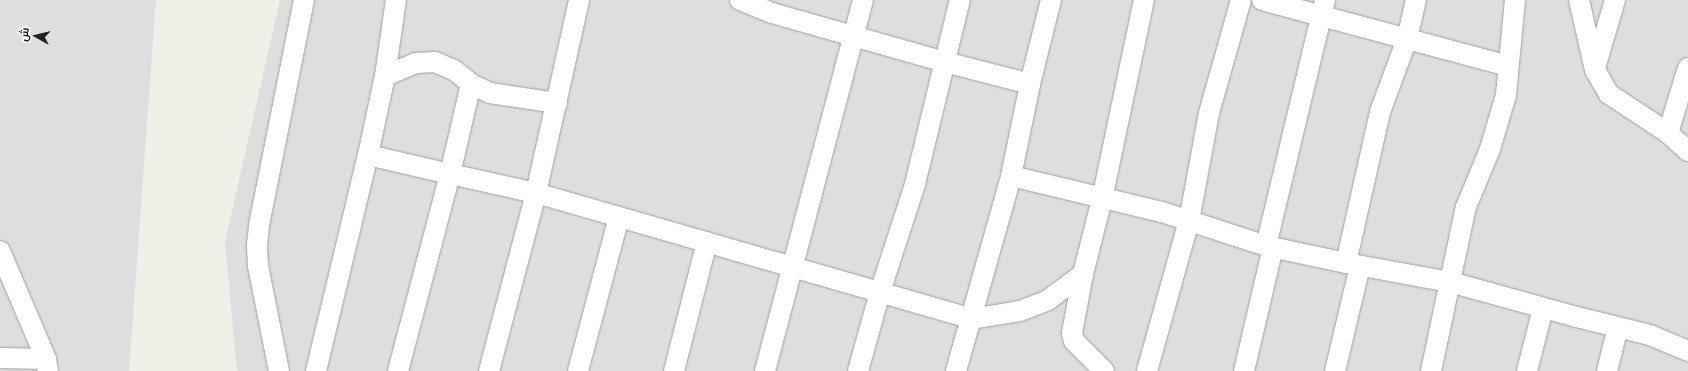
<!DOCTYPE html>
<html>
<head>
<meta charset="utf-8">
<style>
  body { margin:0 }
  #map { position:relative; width:1688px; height:371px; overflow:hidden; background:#f0efe8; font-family:"Archivo Narrow",Cairo,sans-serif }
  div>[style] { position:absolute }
  .residential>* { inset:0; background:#dfdede }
  .roads { filter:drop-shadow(0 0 1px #a2a2a2) drop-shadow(0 0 1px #a2a2a2) }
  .minor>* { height:20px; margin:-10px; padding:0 10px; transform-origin:10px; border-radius:10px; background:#fff }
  span { translate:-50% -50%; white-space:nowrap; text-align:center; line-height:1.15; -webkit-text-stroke:3.5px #fff; paint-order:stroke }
  .north { position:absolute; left:16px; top:16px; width:40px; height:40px; -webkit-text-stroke:3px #fff; paint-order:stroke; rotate:278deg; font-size:11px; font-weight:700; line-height:16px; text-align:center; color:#212121 }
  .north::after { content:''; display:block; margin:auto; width:14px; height:18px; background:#212121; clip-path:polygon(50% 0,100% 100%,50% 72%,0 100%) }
</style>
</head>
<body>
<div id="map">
  <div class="residential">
    <i style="clip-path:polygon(0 0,156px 0,129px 371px,0 371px)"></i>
    <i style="clip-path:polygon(280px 0,1688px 0,1688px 371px,237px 371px,225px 242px)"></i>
  </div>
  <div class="roads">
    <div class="minor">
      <i style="left:740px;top:0;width:35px;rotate:22deg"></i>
      <i style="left:772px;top:13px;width:180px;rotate:15.8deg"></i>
      <i style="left:945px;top:62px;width:88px;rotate:14.5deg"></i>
      <i style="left:1262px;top:0;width:255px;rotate:15deg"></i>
      <i style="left:1579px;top:0;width:72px;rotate:77.1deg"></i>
      <i style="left:1595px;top:70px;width:28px;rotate:60deg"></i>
      <i style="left:1609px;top:94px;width:71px;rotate:33.5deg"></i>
      <i style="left:1668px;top:133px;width:27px;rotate:42deg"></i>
      <i style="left:1595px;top:68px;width:71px;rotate:-73.6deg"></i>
      <i style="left:385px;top:76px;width:34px;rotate:-23deg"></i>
      <i style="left:416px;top:63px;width:19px;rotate:-3deg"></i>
      <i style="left:435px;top:62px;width:21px;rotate:23deg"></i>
      <i style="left:454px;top:70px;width:22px;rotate:39deg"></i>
      <i style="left:471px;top:84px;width:21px;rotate:25deg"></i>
      <i style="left:490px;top:93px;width:68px;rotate:8.5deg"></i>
      <i style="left:1668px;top:133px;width:68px;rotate:-72.9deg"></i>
      <i style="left:368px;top:155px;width:81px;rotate:-77.9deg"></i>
      <i style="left:385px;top:76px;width:77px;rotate:-81.8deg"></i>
      <i style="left:1011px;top:176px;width:155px;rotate:13.4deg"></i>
      <i style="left:1162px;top:212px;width:109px;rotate:18.1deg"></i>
      <i style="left:1266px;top:246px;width:82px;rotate:12deg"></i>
      <i style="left:1346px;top:263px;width:106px;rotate:10.4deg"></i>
      <i style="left:1450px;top:282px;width:132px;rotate:15.4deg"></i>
      <i style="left:1577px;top:317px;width:75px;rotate:13.9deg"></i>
      <i style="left:1650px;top:335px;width:41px;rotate:22.8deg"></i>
      <i style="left:1266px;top:246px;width:253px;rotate:-76.5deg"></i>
      <i style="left:0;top:251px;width:117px;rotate:66.9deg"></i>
      <i style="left:46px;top:359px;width:12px;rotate:81deg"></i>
      <i style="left:1346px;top:263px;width:155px;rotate:-77.3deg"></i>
      <i style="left:1380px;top:112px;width:78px;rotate:-69.7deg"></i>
      <i style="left:1407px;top:39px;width:40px;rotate:-77deg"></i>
      <i style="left:0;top:358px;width:46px;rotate:1.2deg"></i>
      <i style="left:279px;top:371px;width:107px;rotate:-101.3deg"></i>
      <i style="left:258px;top:266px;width:21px;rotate:-93deg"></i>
      <i style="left:257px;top:245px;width:20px;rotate:-84deg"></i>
      <i style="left:259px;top:225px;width:229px;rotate:-78.7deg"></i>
      <i style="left:316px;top:371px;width:222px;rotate:-76.5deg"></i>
      <i style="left:368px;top:155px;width:84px;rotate:13deg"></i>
      <i style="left:450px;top:174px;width:92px;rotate:-76.9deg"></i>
      <i style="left:398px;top:371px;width:204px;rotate:-75.2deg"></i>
      <i style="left:450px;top:174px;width:88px;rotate:12.5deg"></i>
      <i style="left:536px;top:193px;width:454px;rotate:16.1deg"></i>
      <i style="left:972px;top:319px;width:49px;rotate:-9.5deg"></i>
      <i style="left:1020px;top:311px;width:30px;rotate:-21deg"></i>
      <i style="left:1048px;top:300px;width:44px;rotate:-36.6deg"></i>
      <i style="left:489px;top:371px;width:184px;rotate:-75.2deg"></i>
      <i style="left:536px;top:193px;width:198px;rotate:-77.4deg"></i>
      <i style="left:578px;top:371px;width:159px;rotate:-75.1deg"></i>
      <i style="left:674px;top:371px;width:133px;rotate:-75.7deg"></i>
      <i style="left:765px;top:371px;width:384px;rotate:-75.2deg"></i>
      <i style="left:858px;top:371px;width:82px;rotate:-74.4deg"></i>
      <i style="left:880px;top:292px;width:114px;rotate:-72deg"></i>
      <i style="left:915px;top:184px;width:189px;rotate:-76.3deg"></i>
      <i style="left:956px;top:371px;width:203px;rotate:-74.2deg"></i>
      <i style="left:1011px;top:176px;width:94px;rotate:-78.3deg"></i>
      <i style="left:1030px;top:84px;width:87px;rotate:-76deg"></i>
      <i style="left:1104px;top:371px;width:42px;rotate:-135deg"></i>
      <i style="left:1074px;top:341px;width:8px;rotate:-104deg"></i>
      <i style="left:1072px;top:333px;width:60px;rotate:-79.4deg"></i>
      <i style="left:1083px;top:274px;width:77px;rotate:-75.8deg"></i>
      <i style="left:1102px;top:199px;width:203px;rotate:-78.1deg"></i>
      <i style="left:1147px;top:371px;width:156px;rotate:-74.4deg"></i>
      <i style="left:1189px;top:221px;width:110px;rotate:-79.5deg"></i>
      <i style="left:1209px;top:113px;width:117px;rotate:-74.2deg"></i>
      <i style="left:1244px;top:371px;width:127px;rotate:-76.8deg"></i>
      <i style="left:1335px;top:371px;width:108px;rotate:-76.6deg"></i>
      <i style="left:1431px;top:371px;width:168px;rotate:-78deg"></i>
      <i style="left:1466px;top:207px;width:63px;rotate:-67.5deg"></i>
      <i style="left:1490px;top:149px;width:56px;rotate:-73.5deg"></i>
      <i style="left:1506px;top:95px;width:95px;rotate:-84.6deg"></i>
      <i style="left:1527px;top:371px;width:65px;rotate:-75.7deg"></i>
      <i style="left:1607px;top:371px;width:45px;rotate:-76deg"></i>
    </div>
  </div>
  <div class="north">ش</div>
</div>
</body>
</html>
